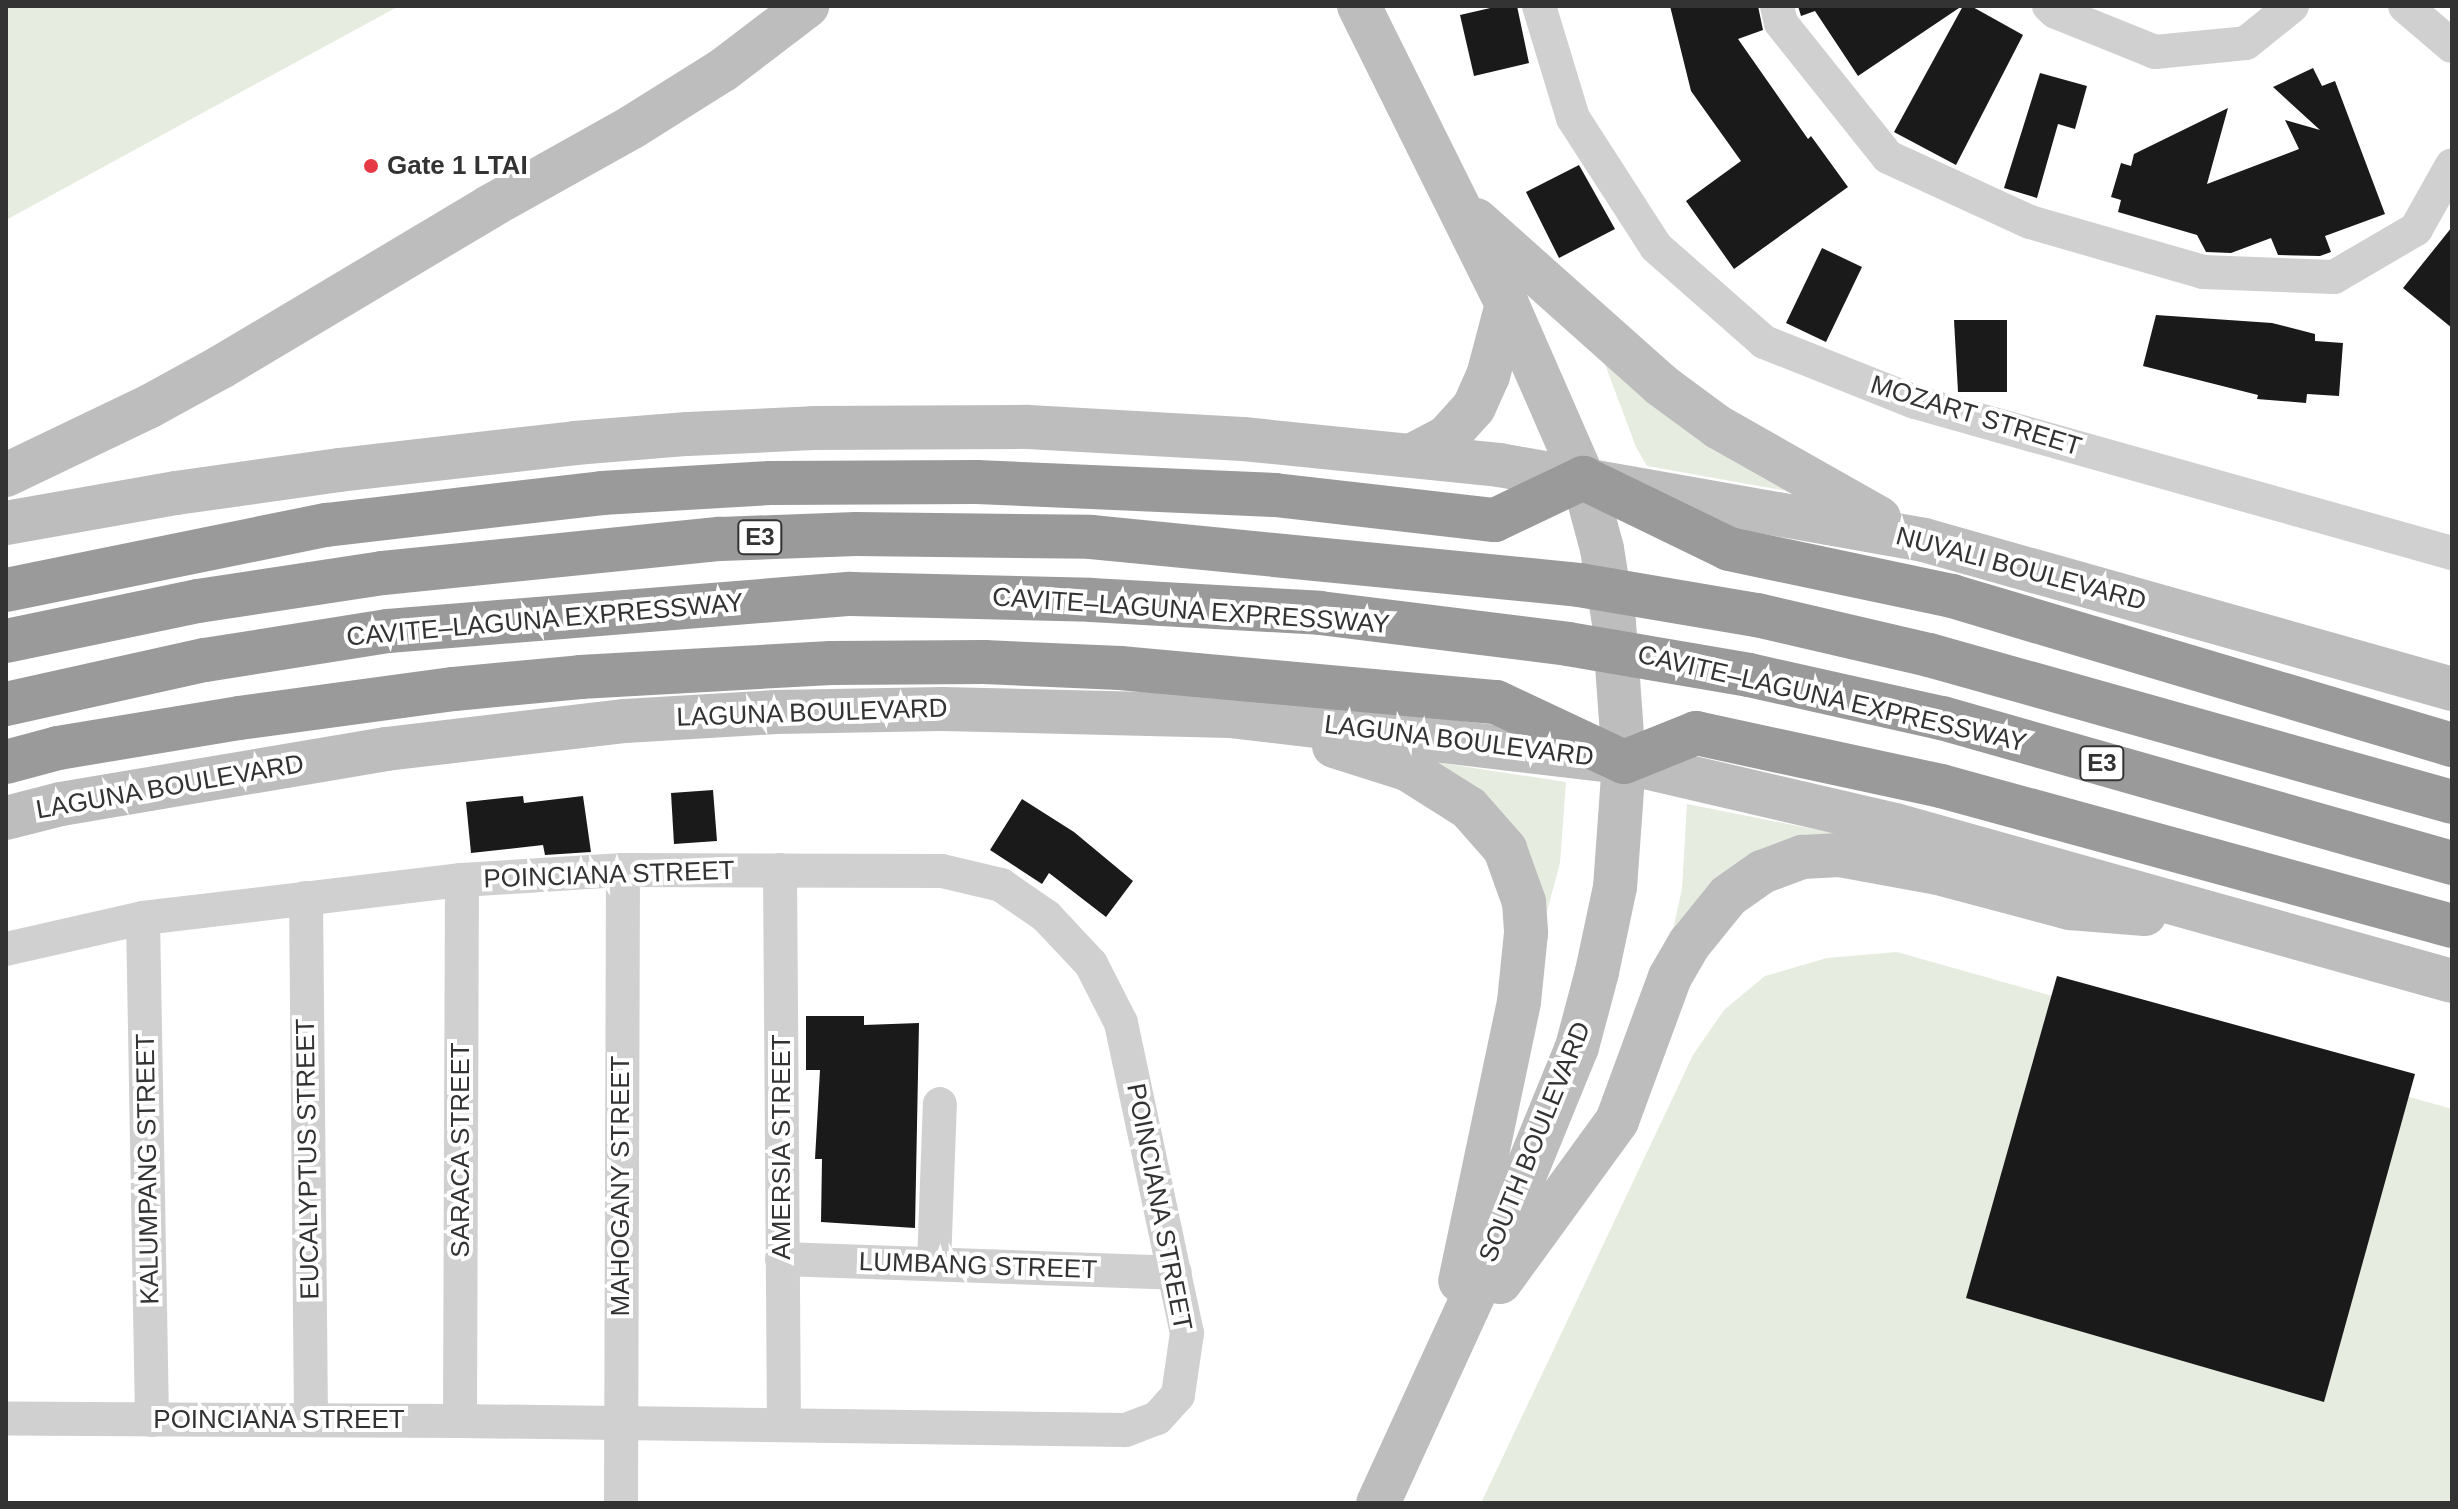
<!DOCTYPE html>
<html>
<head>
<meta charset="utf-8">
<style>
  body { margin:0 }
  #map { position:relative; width:2458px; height:1509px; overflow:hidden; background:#fff; font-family:Helvetica,sans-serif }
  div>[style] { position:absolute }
  .green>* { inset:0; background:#e6ecdf }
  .building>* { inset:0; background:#1a1a1a }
  .street>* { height:34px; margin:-17px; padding:0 17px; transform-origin:17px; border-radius:17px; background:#d0d0d0 }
  .secondary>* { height:44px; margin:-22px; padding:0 22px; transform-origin:22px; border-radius:22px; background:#bdbdbd }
  .highway>* { height:44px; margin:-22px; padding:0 22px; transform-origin:22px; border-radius:22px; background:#9a9a9a }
  .dots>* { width:22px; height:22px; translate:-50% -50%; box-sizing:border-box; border:4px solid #fff; border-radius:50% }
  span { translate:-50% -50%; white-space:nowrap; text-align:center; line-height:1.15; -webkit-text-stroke:8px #fff; paint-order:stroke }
  .shield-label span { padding:2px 6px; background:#fff; border:2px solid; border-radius:6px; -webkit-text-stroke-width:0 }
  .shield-label { font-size:24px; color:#333; font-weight:700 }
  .poi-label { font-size:26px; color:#333; font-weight:700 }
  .left { translate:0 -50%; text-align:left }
  .street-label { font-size:26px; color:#333 }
  .frame { position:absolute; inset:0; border:8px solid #333; pointer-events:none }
</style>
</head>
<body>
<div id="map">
  <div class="green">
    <i style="clip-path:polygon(6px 6px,399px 6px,6px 220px)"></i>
    <i style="clip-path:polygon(1597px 343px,1799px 493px,1647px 466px,1636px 447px)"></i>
    <i style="clip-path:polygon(1428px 761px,1566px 782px,1560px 863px,1547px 911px)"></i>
    <i style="clip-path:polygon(1687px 804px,1859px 838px,1669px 947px,1682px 889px)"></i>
    <i style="clip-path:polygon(1897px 952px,2452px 1109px,2452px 1503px,1481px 1503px,1693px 1055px,1724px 1010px,1765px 976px,1827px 958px)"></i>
  </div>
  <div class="building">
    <i style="clip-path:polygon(1499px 6px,1517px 6px,1529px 63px,1474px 76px,1460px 15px)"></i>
    <i style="clip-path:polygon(1670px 6px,1758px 6px,1763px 30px,1738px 39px,1808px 139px,1811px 136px,1848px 187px,1734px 269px,1686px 201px,1741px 161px,1691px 91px)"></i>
    <i style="clip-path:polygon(1798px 6px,1962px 6px,1858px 76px,1815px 11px,1801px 16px)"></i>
    <i style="clip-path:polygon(1963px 6px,1971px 6px,2023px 35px,1956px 165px,1894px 132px)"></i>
    <i style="clip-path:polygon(2313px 68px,2322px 86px,2335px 81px,2385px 214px,2325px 236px,2331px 252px,2320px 256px,2278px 255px,2271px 238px,2231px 253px,2206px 252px,2197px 235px,2118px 212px,2121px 200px,2111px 197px,2121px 163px,2131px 166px,2134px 154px,2228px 108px,2207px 184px,2299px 149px,2285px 120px,2320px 130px,2273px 87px)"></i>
    <i style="clip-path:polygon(2040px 73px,2087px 86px,2075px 129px,2058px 124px,2037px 198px,2004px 188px)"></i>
    <i style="clip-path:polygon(1579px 165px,1615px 229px,1559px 258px,1526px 192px)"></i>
    <i style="clip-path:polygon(2452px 227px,2452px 328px,2403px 288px)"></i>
    <i style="clip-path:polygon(1822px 248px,1862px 267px,1826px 342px,1786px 323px)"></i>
    <i style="clip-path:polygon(2156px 315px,2272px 323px,2315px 334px,2315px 341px,2343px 343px,2339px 396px,2307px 394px,2306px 403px,2257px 399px,2258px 395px,2143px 366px)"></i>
    <i style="clip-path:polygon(1954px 320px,2007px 320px,2007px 392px,1958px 392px)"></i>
    <i style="clip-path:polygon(713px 790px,717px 841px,674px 844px,671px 793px)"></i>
    <i style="clip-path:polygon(523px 796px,524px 803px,583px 796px,591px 852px,545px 855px,543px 845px,471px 853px,466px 802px)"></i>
    <i style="clip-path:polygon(1022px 799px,1074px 832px,1133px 881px,1106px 917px,1049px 873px,1042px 884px,990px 850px)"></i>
    <i style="clip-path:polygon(2057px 976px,2415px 1074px,2324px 1402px,1966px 1298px)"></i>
    <i style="clip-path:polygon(806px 1016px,864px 1016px,864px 1025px,919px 1023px,915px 1228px,821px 1222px,822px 1159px,815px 1159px,820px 1070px,806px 1070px)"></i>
  </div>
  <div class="street">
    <i style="left:1539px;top:6px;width:117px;rotate:73.1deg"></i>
    <i style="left:1573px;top:118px;width:153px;rotate:57.2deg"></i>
    <i style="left:1656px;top:247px;width:144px;rotate:41.3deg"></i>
    <i style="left:1764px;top:342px;width:162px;rotate:21.7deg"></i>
    <i style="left:1915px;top:402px;width:558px;rotate:15.71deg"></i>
    <i style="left:1777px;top:6px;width:17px;rotate:77deg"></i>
    <i style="left:1781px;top:23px;width:171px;rotate:51.4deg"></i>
    <i style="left:1888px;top:157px;width:156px;rotate:24.6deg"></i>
    <i style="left:2030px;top:222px;width:180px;rotate:16.1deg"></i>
    <i style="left:2203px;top:272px;width:131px;rotate:2.2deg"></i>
    <i style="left:2334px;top:277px;width:95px;rotate:-30.3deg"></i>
    <i style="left:2416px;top:229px;width:73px;rotate:-60.6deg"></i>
    <i style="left:2049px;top:6px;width:9px;rotate:41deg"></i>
    <i style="left:2056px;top:12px;width:107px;rotate:22deg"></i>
    <i style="left:2155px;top:52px;width:91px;rotate:-5.6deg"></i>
    <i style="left:2246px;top:43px;width:59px;rotate:-38.8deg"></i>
    <i style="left:2405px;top:6px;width:62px;rotate:40.4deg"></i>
    <i style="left:780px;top:870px;width:554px;rotate:89.59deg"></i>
    <i style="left:306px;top:898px;width:522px;rotate:89.45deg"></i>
    <i style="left:143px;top:918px;width:502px;rotate:88.97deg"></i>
    <i style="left:6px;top:949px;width:140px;rotate:-12.8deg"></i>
    <i style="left:143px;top:918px;width:321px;rotate:-6.8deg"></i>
    <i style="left:462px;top:880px;width:161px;rotate:-3.6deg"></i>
    <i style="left:623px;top:870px;width:319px;rotate:0.2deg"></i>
    <i style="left:942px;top:871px;width:61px;rotate:13.3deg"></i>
    <i style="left:1001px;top:885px;width:55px;rotate:34.6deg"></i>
    <i style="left:1046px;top:916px;width:66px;rotate:46.8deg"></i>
    <i style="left:1091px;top:964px;width:66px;rotate:63deg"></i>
    <i style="left:1121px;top:1023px;width:317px;rotate:78deg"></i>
    <i style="left:1187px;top:1333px;width:63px;rotate:98.3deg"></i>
    <i style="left:1178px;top:1395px;width:31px;rotate:132deg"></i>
    <i style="left:1157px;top:1418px;width:34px;rotate:159deg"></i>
    <i style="left:1125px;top:1430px;width:665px;rotate:-179.22deg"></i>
    <i style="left:460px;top:1421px;width:454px;rotate:-179.7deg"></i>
    <i style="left:782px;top:1259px;width:393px;rotate:2deg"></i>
    <i style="left:934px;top:1264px;width:160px;rotate:-87.9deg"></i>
    <i style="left:460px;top:1421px;width:541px;rotate:-89.79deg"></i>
    <i style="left:621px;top:1503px;width:633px;rotate:-89.82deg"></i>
  </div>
  <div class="secondary">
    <i style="left:1359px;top:6px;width:333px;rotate:63.6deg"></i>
    <i style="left:1507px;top:304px;width:190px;rotate:66.4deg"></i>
    <i style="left:1583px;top:478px;width:73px;rotate:75deg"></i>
    <i style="left:1602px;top:549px;width:75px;rotate:80.8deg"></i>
    <i style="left:1614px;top:623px;width:139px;rotate:85.9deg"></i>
    <i style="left:1624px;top:762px;width:125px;rotate:94.1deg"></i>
    <i style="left:1615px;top:887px;width:87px;rotate:102deg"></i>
    <i style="left:1597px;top:972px;width:78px;rotate:104.9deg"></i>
    <i style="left:1577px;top:1047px;width:217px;rotate:112.2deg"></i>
    <i style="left:1495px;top:1248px;width:281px;rotate:114.6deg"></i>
    <i style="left:1476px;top:220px;width:248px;rotate:41.7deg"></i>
    <i style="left:1661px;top:385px;width:71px;rotate:36.4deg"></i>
    <i style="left:1718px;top:427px;width:185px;rotate:29.5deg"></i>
    <i style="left:1415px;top:454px;width:36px;rotate:-28deg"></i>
    <i style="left:1447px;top:437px;width:40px;rotate:-48deg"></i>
    <i style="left:1474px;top:407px;width:34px;rotate:-66deg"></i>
    <i style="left:1488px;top:376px;width:74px;rotate:-75.2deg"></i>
    <i style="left:6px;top:475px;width:160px;rotate:-25.6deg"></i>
    <i style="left:150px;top:406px;width:81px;rotate:-28.8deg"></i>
    <i style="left:221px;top:367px;width:312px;rotate:-30.8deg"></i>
    <i style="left:489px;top:207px;width:164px;rotate:-29.2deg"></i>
    <i style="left:632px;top:127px;width:107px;rotate:-32.1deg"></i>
    <i style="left:723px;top:70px;width:106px;rotate:-37.3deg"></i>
    <i style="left:6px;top:523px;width:173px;rotate:-10deg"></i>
    <i style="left:176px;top:493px;width:165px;rotate:-8deg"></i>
    <i style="left:339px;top:470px;width:238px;rotate:-6.5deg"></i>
    <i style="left:575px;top:443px;width:113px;rotate:-4.6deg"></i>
    <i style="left:688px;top:434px;width:125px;rotate:-2.7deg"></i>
    <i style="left:813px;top:428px;width:215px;rotate:-0.3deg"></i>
    <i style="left:1028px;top:427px;width:215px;rotate:3.2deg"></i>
    <i style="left:1243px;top:439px;width:257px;rotate:5.8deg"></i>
    <i style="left:1499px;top:465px;width:432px;rotate:10deg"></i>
    <i style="left:1924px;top:540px;width:549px;rotate:15.76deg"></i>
    <i style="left:1334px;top:746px;width:77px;rotate:17.5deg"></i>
    <i style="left:1407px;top:769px;width:73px;rotate:32.2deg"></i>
    <i style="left:1469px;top:808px;width:55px;rotate:48.7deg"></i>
    <i style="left:1505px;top:849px;width:56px;rotate:70.3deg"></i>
    <i style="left:1524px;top:902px;width:31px;rotate:86deg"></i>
    <i style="left:1526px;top:933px;width:69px;rotate:95.8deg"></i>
    <i style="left:1519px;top:1002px;width:285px;rotate:101.9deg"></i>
    <i style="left:6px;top:818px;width:57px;rotate:-14.3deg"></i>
    <i style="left:61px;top:804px;width:330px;rotate:-9.6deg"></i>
    <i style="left:386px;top:749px;width:241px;rotate:-6.7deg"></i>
    <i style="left:625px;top:721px;width:151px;rotate:-3.4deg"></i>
    <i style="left:776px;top:712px;width:166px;rotate:-1deg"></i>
    <i style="left:942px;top:709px;width:288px;rotate:1.4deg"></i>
    <i style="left:1230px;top:716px;width:397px;rotate:6.7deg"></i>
    <i style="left:1624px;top:762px;width:278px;rotate:13.1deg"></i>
    <i style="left:1895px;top:825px;width:578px;rotate:15.65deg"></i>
    <i style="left:1500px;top:1282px;width:199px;rotate:-54deg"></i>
    <i style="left:1617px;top:1121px;width:153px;rotate:-69.8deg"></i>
    <i style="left:1670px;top:977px;width:39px;rotate:-60deg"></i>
    <i style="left:1690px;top:943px;width:60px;rotate:-51deg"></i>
    <i style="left:1728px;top:896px;width:42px;rotate:-35.2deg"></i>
    <i style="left:1762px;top:872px;width:43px;rotate:-20.6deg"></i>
    <i style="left:1802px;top:857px;width:38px;rotate:-3deg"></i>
    <i style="left:1840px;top:855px;width:100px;rotate:10.4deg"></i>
    <i style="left:1938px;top:873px;width:137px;rotate:14.9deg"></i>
    <i style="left:2070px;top:908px;width:75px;rotate:4.6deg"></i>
  </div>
  <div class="highway">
    <i style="left:6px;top:590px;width:327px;rotate:-11.5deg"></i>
    <i style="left:326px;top:525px;width:278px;rotate:-6.6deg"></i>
    <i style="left:602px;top:493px;width:168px;rotate:-3.4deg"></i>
    <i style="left:770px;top:483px;width:207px;rotate:-0.3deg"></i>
    <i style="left:977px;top:482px;width:298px;rotate:2.5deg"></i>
    <i style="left:1275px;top:495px;width:221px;rotate:6.5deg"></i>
    <i style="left:1495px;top:520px;width:98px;rotate:-25.5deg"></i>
    <i style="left:1583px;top:478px;width:162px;rotate:25.9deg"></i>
    <i style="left:1729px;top:549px;width:228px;rotate:11.9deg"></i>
    <i style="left:1952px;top:596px;width:522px;rotate:16.59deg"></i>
    <i style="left:6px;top:641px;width:196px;rotate:-11.8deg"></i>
    <i style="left:198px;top:601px;width:187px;rotate:-8.6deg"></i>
    <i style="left:383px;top:573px;width:339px;rotate:-5.8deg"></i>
    <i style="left:720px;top:539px;width:136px;rotate:-2.1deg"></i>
    <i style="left:856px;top:534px;width:235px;rotate:0.7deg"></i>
    <i style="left:1091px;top:537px;width:490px;rotate:5.6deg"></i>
    <i style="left:1579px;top:585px;width:181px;rotate:9.6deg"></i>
    <i style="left:1757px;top:615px;width:177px;rotate:13.1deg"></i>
    <i style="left:1929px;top:655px;width:543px;rotate:15.7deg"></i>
    <i style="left:6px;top:704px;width:204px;rotate:-12.5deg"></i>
    <i style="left:205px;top:660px;width:185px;rotate:-9deg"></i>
    <i style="left:388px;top:631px;width:464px;rotate:-4.6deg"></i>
    <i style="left:851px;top:594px;width:240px;rotate:1.4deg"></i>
    <i style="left:1091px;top:600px;width:229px;rotate:3.2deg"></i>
    <i style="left:1320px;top:613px;width:250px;rotate:7.1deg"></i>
    <i style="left:1568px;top:644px;width:184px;rotate:9.7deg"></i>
    <i style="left:1749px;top:675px;width:198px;rotate:12.6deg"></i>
    <i style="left:1942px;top:718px;width:530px;rotate:15.87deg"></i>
    <i style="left:6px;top:762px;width:54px;rotate:-15.1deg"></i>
    <i style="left:58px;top:748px;width:183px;rotate:-9.4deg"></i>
    <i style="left:239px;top:718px;width:217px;rotate:-7.7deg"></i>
    <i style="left:454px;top:689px;width:127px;rotate:-5.4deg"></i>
    <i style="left:580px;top:677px;width:251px;rotate:-3.2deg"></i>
    <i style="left:831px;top:663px;width:153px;rotate:-0.4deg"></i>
    <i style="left:984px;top:662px;width:136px;rotate:2.5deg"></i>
    <i style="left:1120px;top:668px;width:378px;rotate:5.2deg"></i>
    <i style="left:1496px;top:702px;width:141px;rotate:25.1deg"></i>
    <i style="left:1624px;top:762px;width:78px;rotate:-21.9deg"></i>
    <i style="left:1696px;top:733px;width:251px;rotate:12.2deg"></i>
    <i style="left:1941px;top:786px;width:530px;rotate:15.32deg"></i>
  </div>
  <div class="dots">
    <i style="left:371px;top:166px;background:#e63946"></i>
  </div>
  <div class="shield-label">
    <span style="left:760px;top:537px">E3</span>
    <span style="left:2102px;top:763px">E3</span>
  </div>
  <div class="poi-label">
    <span class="left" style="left:387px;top:166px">Gate 1 LTAI</span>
  </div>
  <div class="street-label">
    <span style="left:1976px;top:416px;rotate:17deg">MOZART STREET</span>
    <span style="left:2021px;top:569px;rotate:15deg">NUVALI BOULEVARD</span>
    <span style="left:1191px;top:611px;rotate:4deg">CAVITE–LAGUNA EXPRESSWAY</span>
    <span style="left:545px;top:620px;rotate:-5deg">CAVITE–LAGUNA EXPRESSWAY</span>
    <span style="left:1832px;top:699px;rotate:13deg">CAVITE–LAGUNA EXPRESSWAY</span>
    <span style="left:812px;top:713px;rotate:-2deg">LAGUNA BOULEVARD</span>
    <span style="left:1459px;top:741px;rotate:7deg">LAGUNA BOULEVARD</span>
    <span style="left:170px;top:787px;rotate:-10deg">LAGUNA BOULEVARD</span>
    <span style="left:609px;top:875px;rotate:-2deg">POINCIANA STREET</span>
    <span style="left:1535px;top:1142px;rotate:-68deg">SOUTH BOULEVARD</span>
    <span style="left:782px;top:1147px;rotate:-90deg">AMERSIA STREET</span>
    <span style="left:461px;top:1150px;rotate:-90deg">SARACA STREET</span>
    <span style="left:308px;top:1159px;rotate:-91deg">EUCALYPTUS STREET</span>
    <span style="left:148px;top:1169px;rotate:-91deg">KALUMPANG STREET</span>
    <span style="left:621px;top:1186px;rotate:-90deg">MAHOGANY STREET</span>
    <span style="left:1159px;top:1207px;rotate:79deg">POINCIANA STREET</span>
    <span style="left:978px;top:1266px;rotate:2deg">LUMBANG STREET</span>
    <span style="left:279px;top:1420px">POINCIANA STREET</span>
  </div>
  <div class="frame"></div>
</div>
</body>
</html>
